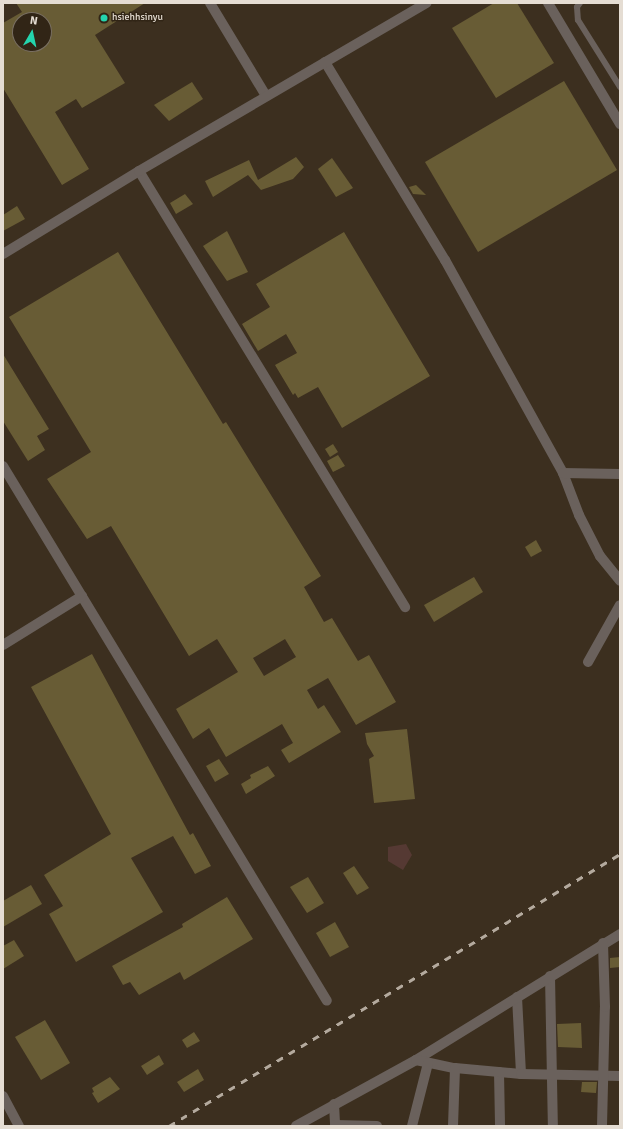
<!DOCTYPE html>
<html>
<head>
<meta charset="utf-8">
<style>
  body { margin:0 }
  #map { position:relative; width:623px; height:1129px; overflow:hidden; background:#3c2f1f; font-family:Signika,sans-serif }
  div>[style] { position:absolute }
  .green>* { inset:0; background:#553933 }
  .building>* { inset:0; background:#685c35 }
  .service>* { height:6px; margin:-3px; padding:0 3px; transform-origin:3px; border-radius:3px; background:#6a615c }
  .minor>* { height:10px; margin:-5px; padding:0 5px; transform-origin:5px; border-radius:5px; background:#6a615c }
  .rail>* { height:3px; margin-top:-1.5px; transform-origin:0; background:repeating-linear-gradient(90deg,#b4aa9e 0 7px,transparent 0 14px) }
  .dots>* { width:11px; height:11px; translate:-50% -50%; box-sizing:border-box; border:2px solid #312516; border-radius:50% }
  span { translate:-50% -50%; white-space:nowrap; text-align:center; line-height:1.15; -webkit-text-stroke:3px #312516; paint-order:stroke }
  .poi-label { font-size:10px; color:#e5ddd3 }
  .left { translate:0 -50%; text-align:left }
  .frame { position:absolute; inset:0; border:4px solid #e5ddd3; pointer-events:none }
  .north { position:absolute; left:12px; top:12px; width:40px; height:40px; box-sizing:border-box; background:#312516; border:1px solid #796f62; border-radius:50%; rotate:9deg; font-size:11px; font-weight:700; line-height:16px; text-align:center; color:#e5ddd3 }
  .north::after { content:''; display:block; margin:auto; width:14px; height:18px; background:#24d5ae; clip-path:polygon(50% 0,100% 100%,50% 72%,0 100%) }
</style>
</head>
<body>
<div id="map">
  <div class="green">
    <i style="clip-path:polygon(406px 844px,412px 855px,403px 870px,388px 861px,388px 847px)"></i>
  </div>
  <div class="building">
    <i style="clip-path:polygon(evenodd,16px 3px,145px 3px,95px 35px,125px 83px,82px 108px,76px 99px,55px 112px,89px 169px,62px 185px,3px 88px,3px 23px,22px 12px,16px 3px,20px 20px,44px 20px,44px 44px,20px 44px,20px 20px)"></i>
    <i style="clip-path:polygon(494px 3px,517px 3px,554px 63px,496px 98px,452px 28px)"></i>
    <i style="clip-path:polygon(564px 81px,617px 170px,478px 252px,425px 162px)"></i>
    <i style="clip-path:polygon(192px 82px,203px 99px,169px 121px,154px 105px)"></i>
    <i style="clip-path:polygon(296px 157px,304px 167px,293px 179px,261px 190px,248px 175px,213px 197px,205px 181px,249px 160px,258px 180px)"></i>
    <i style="clip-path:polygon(332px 158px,353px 188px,336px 197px,318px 169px)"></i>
    <i style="clip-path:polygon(416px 185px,426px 195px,413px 194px,409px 187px)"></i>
    <i style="clip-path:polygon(185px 194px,193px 204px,176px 214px,170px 203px)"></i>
    <i style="clip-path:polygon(17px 206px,25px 219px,3px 231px,3px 215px)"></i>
    <i style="clip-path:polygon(227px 231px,248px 272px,227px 281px,203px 246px)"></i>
    <i style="clip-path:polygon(344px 232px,430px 376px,342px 428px,318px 387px,298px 398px,295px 393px,293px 395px,275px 365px,297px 353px,286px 334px,258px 351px,242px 324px,270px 307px,256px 284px)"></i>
    <i style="clip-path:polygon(evenodd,118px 252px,223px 424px,226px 422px,321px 576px,304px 587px,324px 622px,332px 618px,358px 661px,369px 655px,396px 702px,356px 725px,328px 678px,307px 690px,318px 709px,324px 705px,341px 732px,289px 763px,281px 750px,293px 743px,282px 724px,226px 757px,209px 728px,193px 739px,176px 709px,238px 672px,217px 639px,189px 656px,111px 526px,87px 539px,47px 479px,91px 452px,9px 317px,118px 252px,285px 639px,296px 657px,264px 676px,253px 658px,285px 639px)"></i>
    <i style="clip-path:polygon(3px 354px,49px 429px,37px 436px,45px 450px,28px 461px,3px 421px)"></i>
    <i style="clip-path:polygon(333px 444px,338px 452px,330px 457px,325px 449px)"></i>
    <i style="clip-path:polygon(338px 455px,345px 466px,333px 472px,327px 461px)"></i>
    <i style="clip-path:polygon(536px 540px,542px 551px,531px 557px,525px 547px)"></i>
    <i style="clip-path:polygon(474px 577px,483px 592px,434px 622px,424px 605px)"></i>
    <i style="clip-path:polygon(92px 654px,190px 835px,193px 833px,211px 866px,195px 874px,173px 836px,131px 858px,163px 912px,76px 962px,49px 914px,63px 906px,44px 875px,111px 834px,31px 687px)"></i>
    <i style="clip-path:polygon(407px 729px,415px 799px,374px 803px,369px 759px,374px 756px,367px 744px,365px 733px)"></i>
    <i style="clip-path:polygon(219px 759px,229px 774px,215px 782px,206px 766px)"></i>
    <i style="clip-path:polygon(268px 766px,275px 776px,246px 794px,241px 784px,251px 778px,250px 775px)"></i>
    <i style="clip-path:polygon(354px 866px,369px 888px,357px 895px,343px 873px)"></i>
    <i style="clip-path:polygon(308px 877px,324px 903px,307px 913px,290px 887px)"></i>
    <i style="clip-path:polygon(31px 885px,42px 904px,3px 927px,3px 901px)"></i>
    <i style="clip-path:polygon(227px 897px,253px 939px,184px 980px,180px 972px,139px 995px,130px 982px,123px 985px,112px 966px,183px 927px,182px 924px)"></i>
    <i style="clip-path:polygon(335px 922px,349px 947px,330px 957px,316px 933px)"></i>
    <i style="clip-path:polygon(14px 940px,24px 956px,3px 969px,3px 946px)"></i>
    <i style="clip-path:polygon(620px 957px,620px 967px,610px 968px,610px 958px)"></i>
    <i style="clip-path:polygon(45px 1020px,70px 1063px,41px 1080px,15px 1037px)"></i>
    <i style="clip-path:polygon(581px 1023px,582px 1048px,558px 1047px,557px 1024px)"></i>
    <i style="clip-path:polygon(194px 1032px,200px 1041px,187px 1048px,182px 1040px)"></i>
    <i style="clip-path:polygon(159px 1055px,164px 1064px,147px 1075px,141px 1066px)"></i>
    <i style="clip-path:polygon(198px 1069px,204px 1080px,184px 1092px,177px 1082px)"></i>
    <i style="clip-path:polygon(110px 1077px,120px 1089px,98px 1103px,92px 1093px,94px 1092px,92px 1088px)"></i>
    <i style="clip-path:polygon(582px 1082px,597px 1082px,596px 1093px,581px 1092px)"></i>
  </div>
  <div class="service">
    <i style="left:580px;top:3px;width:5px;rotate:127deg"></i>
    <i style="left:577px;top:7px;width:13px;rotate:86deg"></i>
    <i style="left:578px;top:20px;width:79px;rotate:57.9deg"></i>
  </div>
  <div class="minor">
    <i style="left:210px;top:3px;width:109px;rotate:58.9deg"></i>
    <i style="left:548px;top:3px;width:141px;rotate:59.2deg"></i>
    <i style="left:325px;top:62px;width:232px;rotate:58.8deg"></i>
    <i style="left:445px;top:260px;width:244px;rotate:61deg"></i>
    <i style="left:563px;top:473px;width:45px;rotate:69.1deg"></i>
    <i style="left:579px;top:515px;width:46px;rotate:62.9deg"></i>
    <i style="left:600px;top:556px;width:32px;rotate:51deg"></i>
    <i style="left:139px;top:171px;width:511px;rotate:58.61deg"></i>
    <i style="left:3px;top:254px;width:159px;rotate:-31.4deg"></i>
    <i style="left:139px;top:171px;width:333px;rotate:-30.3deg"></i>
    <i style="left:3px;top:466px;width:625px;rotate:58.8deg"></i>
    <i style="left:563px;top:473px;width:57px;rotate:1deg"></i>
    <i style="left:3px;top:645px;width:93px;rotate:-31.8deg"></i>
    <i style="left:588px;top:662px;width:65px;rotate:-60.7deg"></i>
    <i style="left:550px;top:976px;width:150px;rotate:88.9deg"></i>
    <i style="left:517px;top:997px;width:77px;rotate:87deg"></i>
    <i style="left:416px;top:1060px;width:240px;rotate:-31.7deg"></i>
    <i style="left:499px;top:1072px;width:54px;rotate:88.9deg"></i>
    <i style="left:3px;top:1096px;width:34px;rotate:62deg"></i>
    <i style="left:334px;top:1104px;width:22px;rotate:87deg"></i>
    <i style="left:335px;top:1125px;width:42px;rotate:1.4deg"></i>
    <i style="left:296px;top:1126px;width:137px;rotate:-28.8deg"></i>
    <i style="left:416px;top:1060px;width:40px;rotate:12deg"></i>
    <i style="left:455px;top:1068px;width:66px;rotate:5.2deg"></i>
    <i style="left:521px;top:1074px;width:99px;rotate:1.2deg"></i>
    <i style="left:412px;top:1126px;width:65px;rotate:-75.7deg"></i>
    <i style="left:453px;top:1126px;width:58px;rotate:-88deg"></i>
    <i style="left:602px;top:1126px;width:119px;rotate:-88.6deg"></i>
    <i style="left:605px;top:1007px;width:64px;rotate:-91.8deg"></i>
  </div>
  <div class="rail">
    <i style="left:169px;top:1126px;width:527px;rotate:-31.09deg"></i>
  </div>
  <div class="dots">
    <i style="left:104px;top:18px;background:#24d5ae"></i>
  </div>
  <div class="poi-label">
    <span class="left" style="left:112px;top:18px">hsiehhsinyu</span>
  </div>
  <div class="frame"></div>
  <div class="north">N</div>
</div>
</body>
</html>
